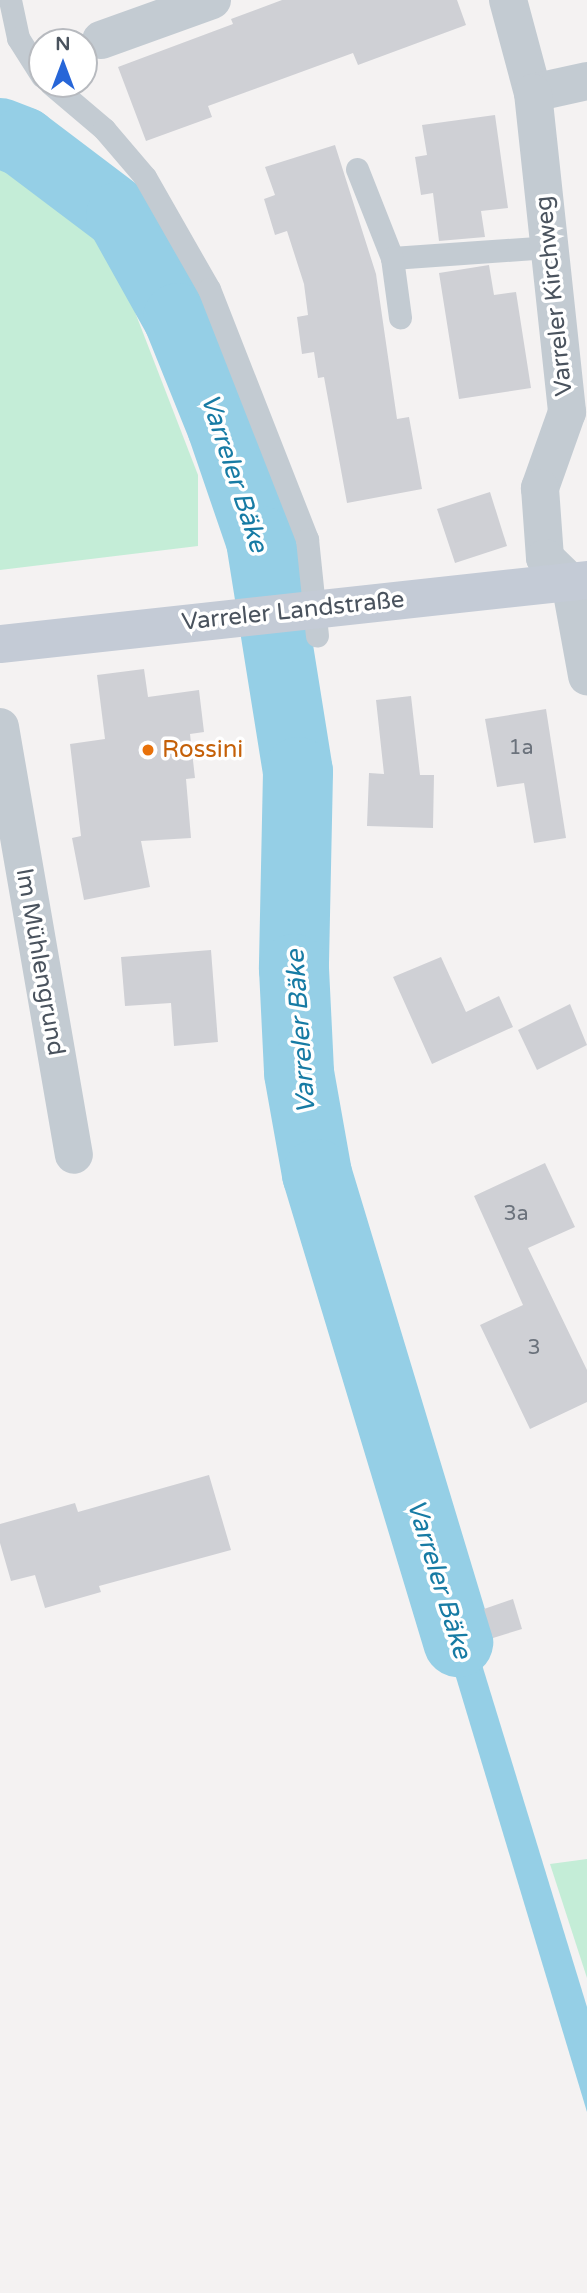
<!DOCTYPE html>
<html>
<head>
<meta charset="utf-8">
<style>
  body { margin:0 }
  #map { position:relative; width:587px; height:2293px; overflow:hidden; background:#f4f2f2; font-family:"Varela Round",sans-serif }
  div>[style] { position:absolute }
  .green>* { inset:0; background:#c4edd7 }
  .water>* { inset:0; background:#95cfe6 }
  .river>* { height:70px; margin:-35px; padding:0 35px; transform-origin:35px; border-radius:35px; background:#95cfe6 }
  .building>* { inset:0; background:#cfd0d5 }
  .lane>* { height:23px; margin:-11.5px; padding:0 11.5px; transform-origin:11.5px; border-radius:11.5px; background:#c3cbd2 }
  .street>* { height:38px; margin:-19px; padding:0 19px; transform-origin:19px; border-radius:19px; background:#c3cbd2 }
  .secondary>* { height:38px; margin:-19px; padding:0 19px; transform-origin:19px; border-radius:19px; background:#c4cbd6 }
  .dots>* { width:19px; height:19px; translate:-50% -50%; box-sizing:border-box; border:4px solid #fff; border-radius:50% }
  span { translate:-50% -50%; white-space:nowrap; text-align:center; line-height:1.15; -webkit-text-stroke:7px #fff; paint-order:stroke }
  .number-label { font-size:21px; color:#6b727c }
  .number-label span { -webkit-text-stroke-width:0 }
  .street-label { font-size:24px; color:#4a535e }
  .food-label { font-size:24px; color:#c56008 }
  .left { translate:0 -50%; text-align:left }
  .water-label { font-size:26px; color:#177ba4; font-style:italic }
  .north { position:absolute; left:28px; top:28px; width:70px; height:70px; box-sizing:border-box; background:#fff; border:2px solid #b7babf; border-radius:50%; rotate:0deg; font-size:19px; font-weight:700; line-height:28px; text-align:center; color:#4a535e }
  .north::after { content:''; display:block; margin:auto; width:24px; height:32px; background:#2766d8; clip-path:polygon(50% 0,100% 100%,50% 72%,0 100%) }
</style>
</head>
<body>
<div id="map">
  <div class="green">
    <i style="clip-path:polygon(0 167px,38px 182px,111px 250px,198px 475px,198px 546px,0 570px)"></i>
    <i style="clip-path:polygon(587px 1859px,587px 1978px,550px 1864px)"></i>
  </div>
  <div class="water">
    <i style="clip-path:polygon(430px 1550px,453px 1570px,587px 2007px,587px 2112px,427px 1581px)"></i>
  </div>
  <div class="river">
    <i style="left:0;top:133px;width:25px;rotate:21deg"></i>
    <i style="left:23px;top:142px;width:123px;rotate:37.1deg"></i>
    <i style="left:121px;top:216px;width:117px;rotate:60.8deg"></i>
    <i style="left:178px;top:318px;width:118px;rotate:68deg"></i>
    <i style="left:222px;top:427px;width:120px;rotate:71.1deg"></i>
    <i style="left:261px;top:541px;width:234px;rotate:80.9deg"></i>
    <i style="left:298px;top:772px;width:197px;rotate:91.2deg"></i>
    <i style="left:294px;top:969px;width:104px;rotate:87.2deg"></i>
    <i style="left:299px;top:1073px;width:103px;rotate:79.9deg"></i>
    <i style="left:317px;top:1174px;width:489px;rotate:73.2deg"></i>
  </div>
  <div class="building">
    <i style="clip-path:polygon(282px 0,457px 0,466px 25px,358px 65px,353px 53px,208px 106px,212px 117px,146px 141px,118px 67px,233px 24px,231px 19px)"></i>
    <i style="clip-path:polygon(495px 115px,508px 208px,481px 211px,485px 237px,439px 241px,433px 193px,421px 195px,415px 157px,427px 155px,422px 125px)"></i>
    <i style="clip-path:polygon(335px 145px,376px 274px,397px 419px,409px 417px,422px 489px,347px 503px,324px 377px,318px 378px,314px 352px,302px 354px,297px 317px,308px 315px,304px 284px,287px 231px,275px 235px,264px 199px,275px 195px,265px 167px)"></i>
    <i style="clip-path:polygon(489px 265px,494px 295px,516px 292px,531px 388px,459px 399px,439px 273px)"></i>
    <i style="clip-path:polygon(490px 492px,507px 546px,455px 563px,437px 509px)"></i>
    <i style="clip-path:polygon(144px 669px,148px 697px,199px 690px,204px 732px,190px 734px,195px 778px,186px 779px,191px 838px,141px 841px,150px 887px,84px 900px,72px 838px,81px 836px,70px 744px,105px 739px,97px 675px)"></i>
    <i style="clip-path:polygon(411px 696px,420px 775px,434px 775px,433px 828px,367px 826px,369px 773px,384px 774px,376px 700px)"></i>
    <i style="clip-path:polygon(546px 709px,566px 838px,534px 843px,524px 783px,497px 787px,485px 719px)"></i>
    <i style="clip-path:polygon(211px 950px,218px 1042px,174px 1046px,171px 1003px,125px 1006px,121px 957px)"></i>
    <i style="clip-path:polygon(441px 957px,466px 1012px,499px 996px,513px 1027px,432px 1064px,393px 977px)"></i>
    <i style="clip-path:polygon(570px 1004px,587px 1045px,537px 1070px,518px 1030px)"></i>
    <i style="clip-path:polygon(545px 1163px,575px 1227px,528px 1248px,587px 1370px,587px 1402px,530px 1429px,480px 1325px,523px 1305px,474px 1196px)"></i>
    <i style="clip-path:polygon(209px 1475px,231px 1550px,99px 1586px,101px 1592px,45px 1608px,35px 1575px,11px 1581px,0 1543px,0 1524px,75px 1503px,78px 1512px)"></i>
    <i style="clip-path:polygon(513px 1599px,522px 1629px,493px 1638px,484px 1609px)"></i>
  </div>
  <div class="lane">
    <i style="left:10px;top:0;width:39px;rotate:78deg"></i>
    <i style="left:18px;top:38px;width:45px;rotate:57.7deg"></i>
    <i style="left:51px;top:84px;width:70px;rotate:40.3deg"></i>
    <i style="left:104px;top:129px;width:63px;rotate:49.5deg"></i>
    <i style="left:145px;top:177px;width:129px;rotate:60.3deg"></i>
    <i style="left:209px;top:289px;width:269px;rotate:68.6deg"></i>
    <i style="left:307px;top:539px;width:97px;rotate:84.1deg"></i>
    <i style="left:357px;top:169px;width:96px;rotate:68.5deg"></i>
    <i style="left:392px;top:258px;width:156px;rotate:-4deg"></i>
    <i style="left:392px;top:258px;width:60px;rotate:82.3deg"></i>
  </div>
  <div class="street">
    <i style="left:508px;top:0;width:96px;rotate:75deg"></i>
    <i style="left:101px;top:40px;width:118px;rotate:-19.8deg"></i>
    <i style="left:587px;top:81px;width:55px;rotate:167.5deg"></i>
    <i style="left:533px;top:93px;width:321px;rotate:83.9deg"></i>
    <i style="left:567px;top:412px;width:81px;rotate:109.6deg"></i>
    <i style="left:540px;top:488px;width:70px;rotate:85.9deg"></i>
    <i style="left:545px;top:558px;width:35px;rotate:44deg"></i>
    <i style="left:570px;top:582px;width:96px;rotate:79.7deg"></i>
    <i style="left:0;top:727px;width:434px;rotate:80.2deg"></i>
  </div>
  <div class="secondary">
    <i style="left:0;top:644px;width:590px;rotate:-6.22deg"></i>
  </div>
  <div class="dots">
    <i style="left:148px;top:750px;background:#e8710a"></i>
  </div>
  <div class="number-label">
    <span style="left:521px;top:748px">1a</span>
    <span style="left:516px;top:1214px">3a</span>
    <span style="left:534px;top:1348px">3</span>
  </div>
  <div class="street-label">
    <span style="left:554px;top:296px;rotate:-96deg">Varreler Kirchweg</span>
    <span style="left:293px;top:611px;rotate:-6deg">Varreler Landstraße</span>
    <span style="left:40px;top:962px;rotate:80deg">Im Mühlengrund</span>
  </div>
  <div class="food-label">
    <span class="left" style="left:162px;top:750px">Rossini</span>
  </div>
  <div class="water-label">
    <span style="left:234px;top:473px;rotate:72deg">Varreler Bäke</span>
    <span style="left:301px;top:1032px;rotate:-94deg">Varreler Bäke</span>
    <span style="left:439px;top:1579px;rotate:73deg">Varreler Bäke</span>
  </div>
  <div class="north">N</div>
</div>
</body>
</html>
